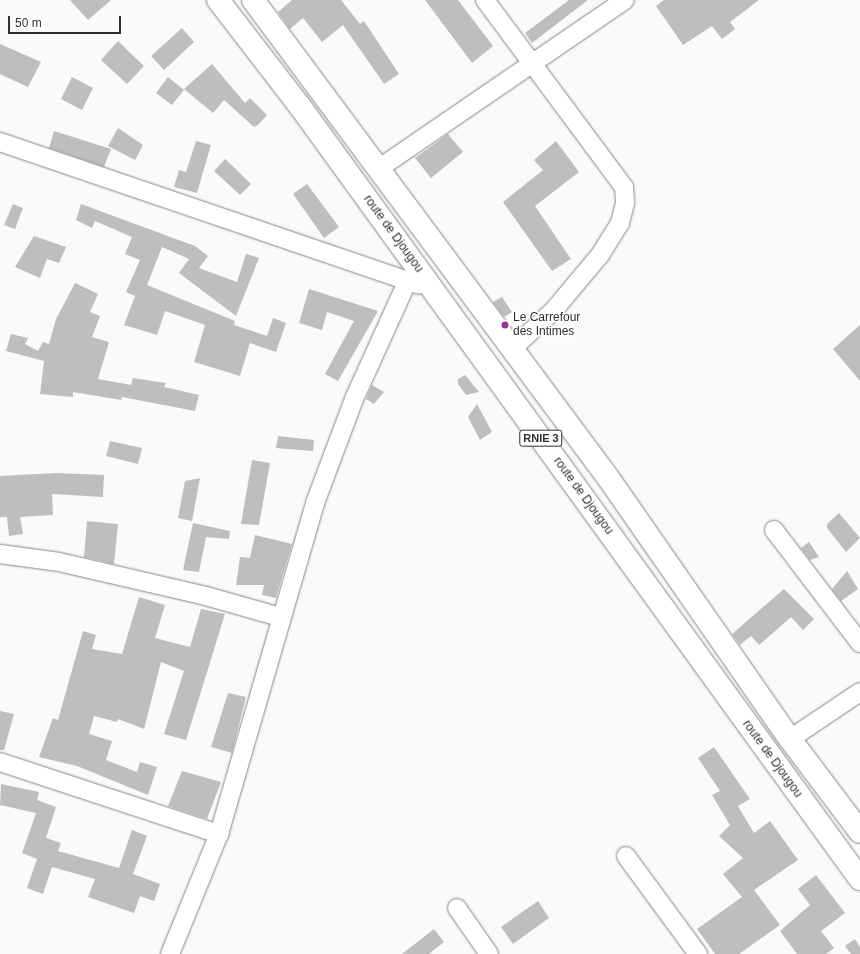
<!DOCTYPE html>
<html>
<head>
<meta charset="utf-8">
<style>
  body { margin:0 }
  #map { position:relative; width:860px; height:954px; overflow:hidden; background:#f9fbf8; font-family:Arial,sans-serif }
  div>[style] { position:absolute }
  .building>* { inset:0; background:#bdbfbc }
  .roads { filter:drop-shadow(0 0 1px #848684) drop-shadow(0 0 1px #848684) }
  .minor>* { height:18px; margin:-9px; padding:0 9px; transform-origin:9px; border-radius:9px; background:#fff }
  .highway>* { height:22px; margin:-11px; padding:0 11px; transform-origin:11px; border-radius:11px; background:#fff }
  .dots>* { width:11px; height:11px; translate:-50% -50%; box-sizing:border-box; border:2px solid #fff; border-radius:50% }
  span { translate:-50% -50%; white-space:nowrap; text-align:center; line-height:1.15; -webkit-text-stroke:3px #fff; paint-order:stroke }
  .shield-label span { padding:1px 3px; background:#fff; border:1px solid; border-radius:3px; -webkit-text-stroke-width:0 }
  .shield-label { font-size:11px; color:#2e2f2e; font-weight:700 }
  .street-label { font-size:12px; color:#2e2f2e }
  .poi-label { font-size:12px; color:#2e2f2e }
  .left { translate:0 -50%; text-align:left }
  .scale { position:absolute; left:8px; top:16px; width:113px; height:18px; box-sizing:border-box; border:2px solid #2e2f2e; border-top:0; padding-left:5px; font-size:12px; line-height:14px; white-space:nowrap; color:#2e2f2e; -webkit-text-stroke:3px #fff; paint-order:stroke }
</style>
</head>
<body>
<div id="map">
  <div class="building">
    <i style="clip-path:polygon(70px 0,111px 0,88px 20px)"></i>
    <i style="clip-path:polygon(292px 0,341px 0,360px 24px,364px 21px,399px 74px,384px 84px,343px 25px,322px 42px,303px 18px,290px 29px,278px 12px)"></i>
    <i style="clip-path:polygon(425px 0,458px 0,493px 46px,472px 63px)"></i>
    <i style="clip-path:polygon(569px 0,588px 0,532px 43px,525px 33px)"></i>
    <i style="clip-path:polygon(664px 0,759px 0,730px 22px,735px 29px,722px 39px,712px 26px,683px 45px,656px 6px)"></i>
    <i style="clip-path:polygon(182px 28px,194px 42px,164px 70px,151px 56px)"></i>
    <i style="clip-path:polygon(118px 41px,144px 66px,127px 84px,101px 60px)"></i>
    <i style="clip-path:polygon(0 44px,41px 62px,28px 87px,0 74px)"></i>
    <i style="clip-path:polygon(212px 64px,245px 103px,250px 98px,267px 115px,258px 125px,254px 127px,224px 100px,213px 113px,184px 89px)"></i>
    <i style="clip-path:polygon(72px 77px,93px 88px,82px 110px,61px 99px)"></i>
    <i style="clip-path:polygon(168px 77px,184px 90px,172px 105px,156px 93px)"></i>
    <i style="clip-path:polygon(118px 128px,143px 145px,135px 160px,108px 146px)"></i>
    <i style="clip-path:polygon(54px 131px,111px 149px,104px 167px,49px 148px)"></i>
    <i style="clip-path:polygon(448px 134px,463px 152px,431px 178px,415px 158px)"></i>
    <i style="clip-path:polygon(196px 141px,211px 145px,197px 193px,174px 187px,179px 170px,186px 172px)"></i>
    <i style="clip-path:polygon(556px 141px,579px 172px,535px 206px,571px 259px,552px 271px,503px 202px,543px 170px,534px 160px)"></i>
    <i style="clip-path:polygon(225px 159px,251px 184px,240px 195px,214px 171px)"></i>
    <i style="clip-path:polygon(307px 184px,339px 227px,324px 238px,293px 194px)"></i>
    <i style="clip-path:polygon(13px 204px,23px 208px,15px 229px,4px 225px)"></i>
    <i style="clip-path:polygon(81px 204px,195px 246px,208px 256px,199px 268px,237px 282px,246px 254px,259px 258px,236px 316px,179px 273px,189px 259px,162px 247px,147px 285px,235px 321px,234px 325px,267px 336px,273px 318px,286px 323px,276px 352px,250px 343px,240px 376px,194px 362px,205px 325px,165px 311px,157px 335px,124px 325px,135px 296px,126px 292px,140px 260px,125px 254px,132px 237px,95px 221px,92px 228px,76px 220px)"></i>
    <i style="clip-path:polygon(34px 236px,66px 247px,59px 263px,47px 259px,40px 278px,15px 267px)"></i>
    <i style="clip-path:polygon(75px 283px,98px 294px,90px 312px,100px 316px,92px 337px,109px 342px,98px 379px,131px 385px,133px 378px,166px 383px,164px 387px,199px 395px,195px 411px,122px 397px,121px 400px,73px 392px,73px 397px,40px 394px,44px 361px,6px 351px,11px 334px,28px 338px,25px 344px,38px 351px,43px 342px,49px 344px,56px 319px)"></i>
    <i style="clip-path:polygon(309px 289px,378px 311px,338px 381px,325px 374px,354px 321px,327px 312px,322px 330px,299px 323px)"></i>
    <i style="clip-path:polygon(502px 297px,512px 312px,504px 317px,493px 302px)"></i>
    <i style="clip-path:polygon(860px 325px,860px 381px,833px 349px)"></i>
    <i style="clip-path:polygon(465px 375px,479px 392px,466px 395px,458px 384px,458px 379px)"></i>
    <i style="clip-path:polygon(372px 385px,384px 392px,374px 404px,366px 399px)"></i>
    <i style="clip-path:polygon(477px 404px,492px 432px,480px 440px,468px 417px)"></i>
    <i style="clip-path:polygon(278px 436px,314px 440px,313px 451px,276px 448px)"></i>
    <i style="clip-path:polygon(110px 441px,142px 448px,138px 464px,106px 456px)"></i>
    <i style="clip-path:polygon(252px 460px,270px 463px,259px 525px,241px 524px)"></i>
    <i style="clip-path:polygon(57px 473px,104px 475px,103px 497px,52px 494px,53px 515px,20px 517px,23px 534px,9px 536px,7px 517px,0 517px,0 476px)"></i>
    <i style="clip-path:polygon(200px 478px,192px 521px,178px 518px,185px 481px)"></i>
    <i style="clip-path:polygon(839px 513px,860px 538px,846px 552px,827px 528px,827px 524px)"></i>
    <i style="clip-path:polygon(87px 521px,118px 524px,114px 564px,84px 557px)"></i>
    <i style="clip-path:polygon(193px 523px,230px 531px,229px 539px,206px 537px,199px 572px,183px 570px)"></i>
    <i style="clip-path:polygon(255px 535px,292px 544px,276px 598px,262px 595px,264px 585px,236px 585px,240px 557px,250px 558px)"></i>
    <i style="clip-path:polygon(809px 542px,819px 557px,810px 560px,801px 548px)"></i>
    <i style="clip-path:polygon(847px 571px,858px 589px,841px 601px,832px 589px)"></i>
    <i style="clip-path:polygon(784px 589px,814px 619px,803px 630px,791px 617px,759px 645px,751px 636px,740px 645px,732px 634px)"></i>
    <i style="clip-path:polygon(139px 597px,165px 605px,155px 638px,190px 647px,201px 609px,225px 614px,186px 740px,164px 734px,184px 671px,161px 662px,144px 729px,118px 719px,117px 722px,94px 716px,89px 734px,112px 741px,106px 760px,137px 772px,140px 762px,157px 767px,148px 795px,77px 766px,39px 757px,53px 718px,58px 720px,83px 631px,96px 635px,92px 649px,122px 654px)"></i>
    <i style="clip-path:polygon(228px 693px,246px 697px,232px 753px,211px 747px)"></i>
    <i style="clip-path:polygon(0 711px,14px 714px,4px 750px,0 750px)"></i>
    <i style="clip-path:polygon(714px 747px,750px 799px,738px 806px,754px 833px,770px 821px,798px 860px,754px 890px,780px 925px,739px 954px,715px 954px,697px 929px,742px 897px,723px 874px,743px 858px,719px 836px,730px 825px,712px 795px,720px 791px,698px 758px)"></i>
    <i style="clip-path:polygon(182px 771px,221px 782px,207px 819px,168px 806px)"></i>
    <i style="clip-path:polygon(1px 784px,39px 792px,37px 800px,56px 807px,46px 838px,61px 843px,58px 851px,119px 868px,132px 830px,147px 836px,133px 874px,160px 884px,154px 901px,140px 896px,134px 913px,88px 897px,95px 879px,52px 867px,43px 894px,27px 888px,37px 859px,22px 853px,36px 813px,0 805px)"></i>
    <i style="clip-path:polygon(816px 875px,845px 913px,821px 931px,834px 948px,826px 954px,797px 954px,780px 931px,810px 905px,798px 889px)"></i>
    <i style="clip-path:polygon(538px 901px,549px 918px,513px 944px,501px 927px)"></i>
    <i style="clip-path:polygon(434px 929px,444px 942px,429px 954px,402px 954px)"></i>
    <i style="clip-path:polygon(855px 939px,860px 947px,860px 954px,851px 954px,845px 946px)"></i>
  </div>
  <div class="roads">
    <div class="minor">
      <i style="left:485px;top:0;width:233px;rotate:53.4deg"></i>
      <i style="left:624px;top:187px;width:16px;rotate:86deg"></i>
      <i style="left:625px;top:203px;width:21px;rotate:104deg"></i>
      <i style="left:620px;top:223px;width:38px;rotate:122deg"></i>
      <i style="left:600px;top:255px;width:73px;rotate:130deg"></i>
      <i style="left:553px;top:311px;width:54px;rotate:137.2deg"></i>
      <i style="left:0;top:142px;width:443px;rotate:18.8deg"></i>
      <i style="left:378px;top:169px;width:299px;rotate:-34.4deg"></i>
      <i style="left:774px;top:530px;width:142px;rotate:52.7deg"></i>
      <i style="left:0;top:554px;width:60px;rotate:7.7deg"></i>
      <i style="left:59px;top:562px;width:151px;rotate:13deg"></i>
      <i style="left:206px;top:596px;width:77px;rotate:15.8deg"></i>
      <i style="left:790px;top:739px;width:84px;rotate:-33.9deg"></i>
      <i style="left:0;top:762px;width:231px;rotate:18.2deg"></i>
      <i style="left:626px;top:856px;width:122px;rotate:53.7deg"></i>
      <i style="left:457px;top:908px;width:56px;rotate:55.2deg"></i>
      <i style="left:170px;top:954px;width:130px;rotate:-67.8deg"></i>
      <i style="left:219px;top:834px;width:345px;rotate:-73.8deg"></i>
      <i style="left:315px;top:503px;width:111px;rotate:-69.4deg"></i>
      <i style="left:354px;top:399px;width:128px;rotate:-65.6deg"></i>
    </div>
    <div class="highway">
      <i style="left:218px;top:0;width:133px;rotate:52.4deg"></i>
      <i style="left:299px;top:105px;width:956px;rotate:54.07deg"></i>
      <i style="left:253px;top:0;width:597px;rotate:53.38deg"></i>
      <i style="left:609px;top:479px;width:317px;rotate:55.2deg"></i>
      <i style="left:790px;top:739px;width:116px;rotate:53deg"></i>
    </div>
  </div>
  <div class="dots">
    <i style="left:505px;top:325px;background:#973297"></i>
  </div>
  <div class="shield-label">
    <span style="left:541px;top:438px">RNIE 3</span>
  </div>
  <div class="street-label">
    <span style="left:393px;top:234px;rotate:54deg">route de Djougou</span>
    <span style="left:583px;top:496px;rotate:54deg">route de Djougou</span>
    <span style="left:772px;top:759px;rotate:54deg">route de Djougou</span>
  </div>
  <div class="poi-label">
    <span class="left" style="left:513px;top:325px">Le Carrefour<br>des Intimes</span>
  </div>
  <div class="scale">50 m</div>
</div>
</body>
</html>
